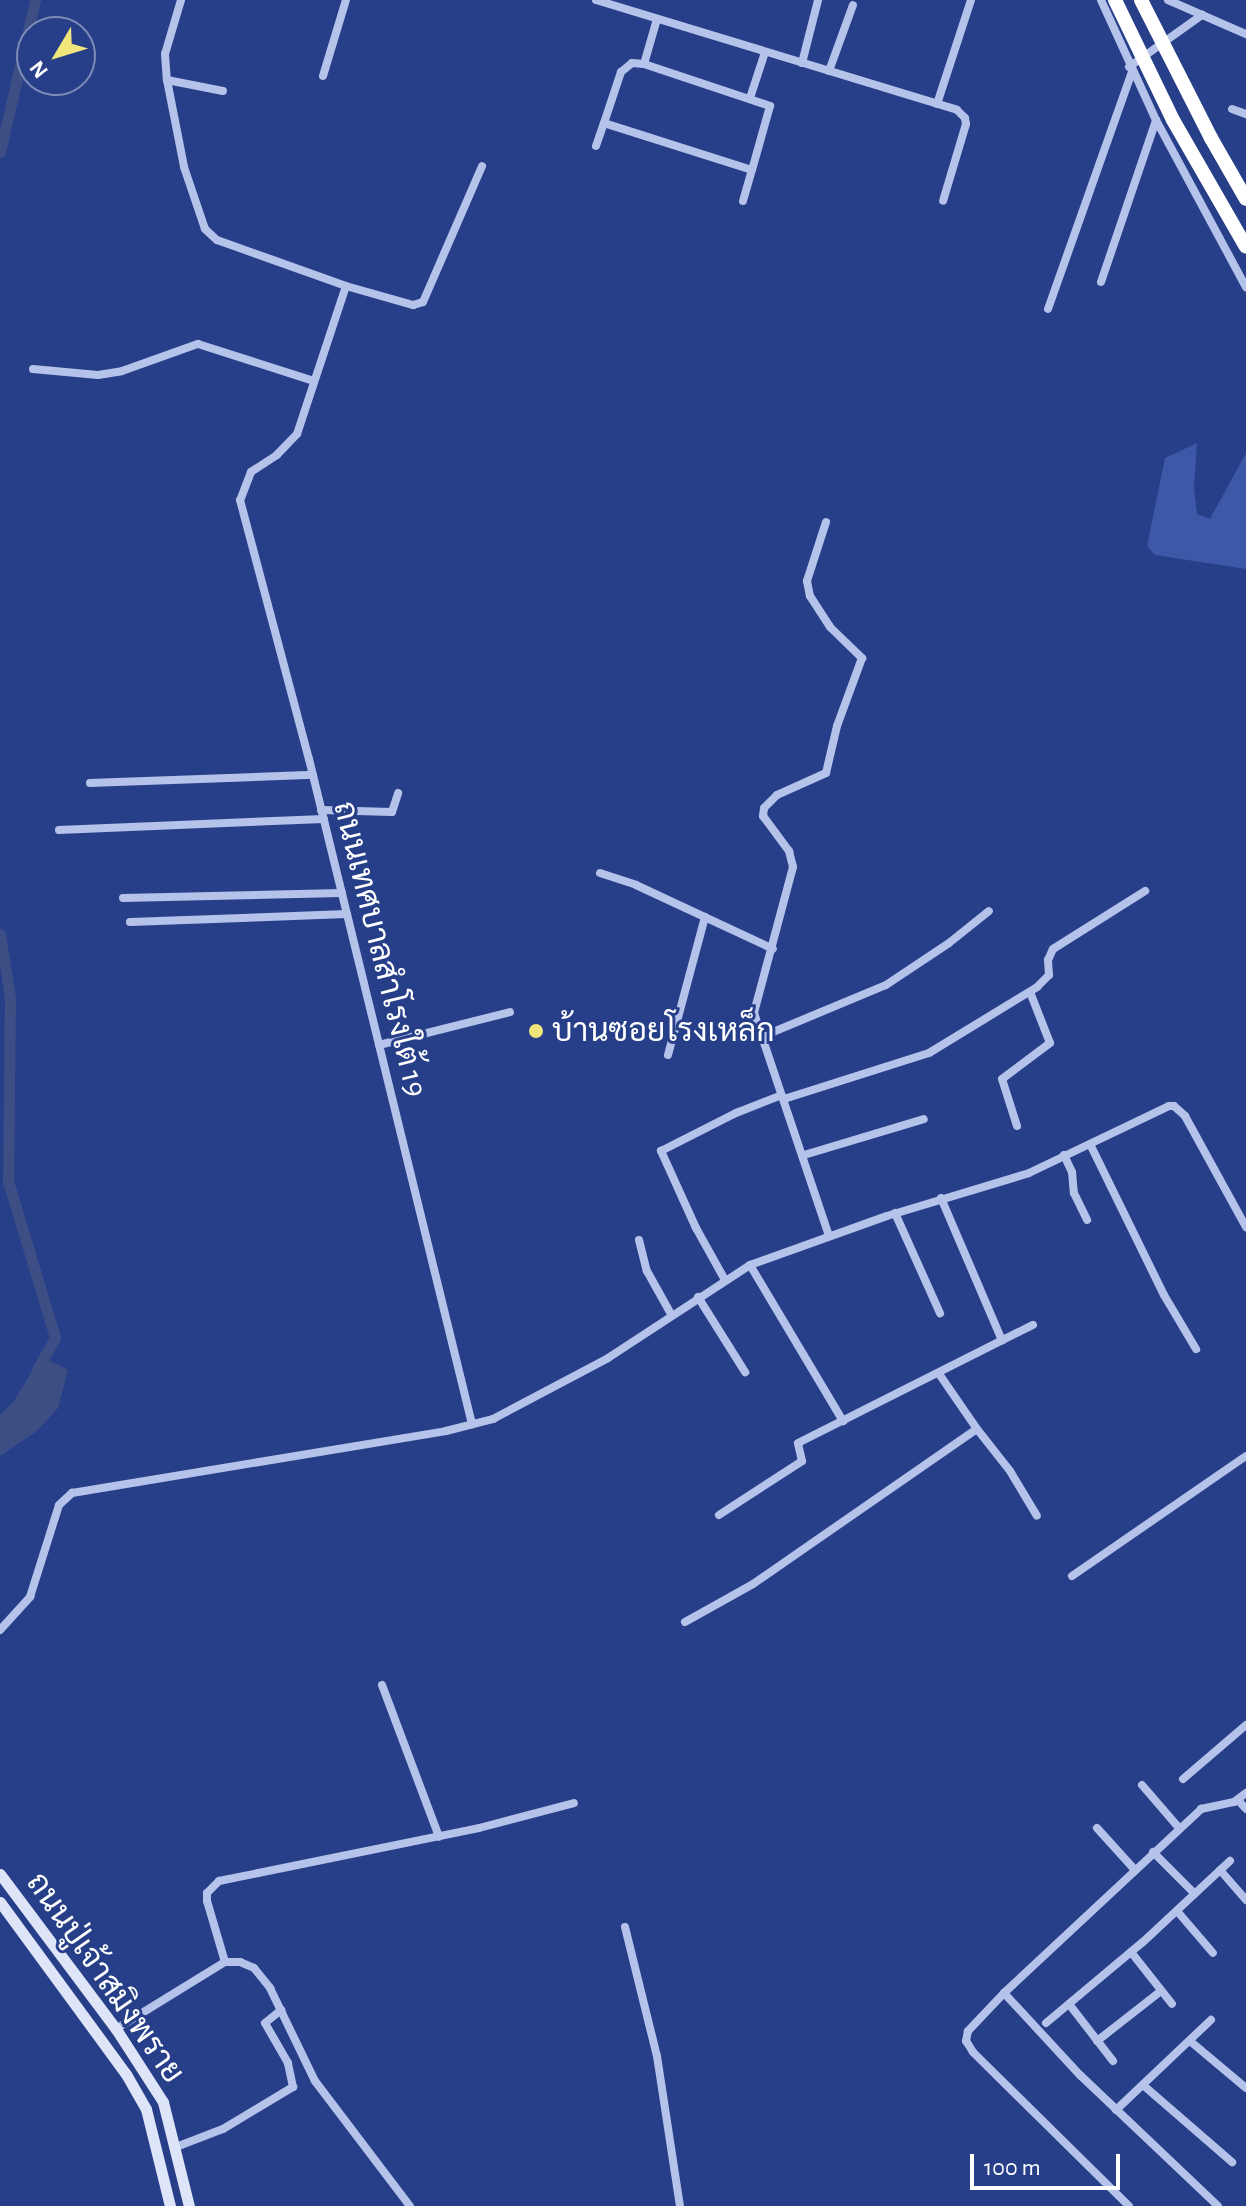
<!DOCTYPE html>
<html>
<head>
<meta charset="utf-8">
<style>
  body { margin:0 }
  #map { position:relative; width:1246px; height:2206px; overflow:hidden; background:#273f89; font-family:"Alegreya Sans",Sarabun,sans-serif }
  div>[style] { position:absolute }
  .green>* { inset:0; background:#3c58a6 }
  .water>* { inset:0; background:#3d4e85 }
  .canal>* { height:11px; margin:-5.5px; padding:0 5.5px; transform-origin:5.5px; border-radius:5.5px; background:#3d4e85 }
  .street>* { height:8px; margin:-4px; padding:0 4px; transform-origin:4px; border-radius:4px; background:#b5c2e9 }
  .secondary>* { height:11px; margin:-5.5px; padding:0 5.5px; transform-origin:5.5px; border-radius:5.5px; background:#dfe5f8 }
  .highway>* { height:14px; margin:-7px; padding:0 7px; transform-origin:7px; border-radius:7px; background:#fff }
  .highway-bridge>* { height:14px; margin:-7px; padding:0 7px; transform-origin:7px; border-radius:7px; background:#fff }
  .dots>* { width:22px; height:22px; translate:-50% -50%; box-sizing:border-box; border:4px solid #273f89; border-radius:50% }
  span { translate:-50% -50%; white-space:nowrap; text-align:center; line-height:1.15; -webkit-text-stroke:6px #273f89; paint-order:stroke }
  .street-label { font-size:32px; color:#fff }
  .poi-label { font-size:32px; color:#fff }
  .left { translate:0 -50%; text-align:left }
  .north { position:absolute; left:16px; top:16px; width:80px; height:80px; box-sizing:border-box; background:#273f89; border:2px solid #7d8cb8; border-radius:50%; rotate:232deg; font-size:22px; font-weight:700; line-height:32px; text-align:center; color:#fff }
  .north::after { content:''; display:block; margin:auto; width:28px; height:36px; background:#f1e67b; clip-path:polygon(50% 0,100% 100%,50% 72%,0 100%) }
  .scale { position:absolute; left:970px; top:2154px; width:150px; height:36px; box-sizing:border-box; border:4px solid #fff; border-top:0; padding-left:10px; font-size:24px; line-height:28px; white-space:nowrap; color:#fff; -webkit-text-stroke:6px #273f89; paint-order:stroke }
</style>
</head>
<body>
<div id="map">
  <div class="green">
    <i style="clip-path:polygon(1197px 443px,1194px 488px,1197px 514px,1210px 519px,1246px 453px,1246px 569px,1155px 555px,1147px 546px,1165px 458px)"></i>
  </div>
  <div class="water">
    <i style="clip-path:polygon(41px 1356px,68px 1370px,58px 1408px,37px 1431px,0 1456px,0 1415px,14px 1401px)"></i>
  </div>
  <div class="canal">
    <i style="left:0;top:152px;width:156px;rotate:-77deg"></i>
    <i style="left:0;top:934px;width:65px;rotate:81.1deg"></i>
    <i style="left:10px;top:998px;width:183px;rotate:90.6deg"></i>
    <i style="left:8px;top:1181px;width:164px;rotate:73.3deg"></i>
    <i style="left:55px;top:1338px;width:36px;rotate:120deg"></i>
  </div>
  <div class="street">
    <i style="left:181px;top:0;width:56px;rotate:106.5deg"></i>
    <i style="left:165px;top:54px;width:26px;rotate:86deg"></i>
    <i style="left:167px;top:80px;width:89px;rotate:78.9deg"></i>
    <i style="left:184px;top:167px;width:65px;rotate:71.3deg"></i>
    <i style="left:205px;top:229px;width:16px;rotate:43deg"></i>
    <i style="left:217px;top:240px;width:137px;rotate:19.6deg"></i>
    <i style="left:346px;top:286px;width:156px;rotate:108.3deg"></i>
    <i style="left:297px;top:434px;width:29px;rotate:134deg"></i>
    <i style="left:277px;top:455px;width:31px;rotate:147deg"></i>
    <i style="left:251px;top:472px;width:30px;rotate:111deg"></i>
    <i style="left:240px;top:500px;width:268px;rotate:75.1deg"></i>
    <i style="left:309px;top:759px;width:685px;rotate:76.23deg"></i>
    <i style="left:596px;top:0;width:377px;rotate:16.9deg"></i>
    <i style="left:957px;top:110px;width:11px;rotate:45deg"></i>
    <i style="left:965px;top:118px;width:6px;rotate:81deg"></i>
    <i style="left:966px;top:124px;width:80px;rotate:106.6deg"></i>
    <i style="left:1101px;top:0;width:132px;rotate:65.4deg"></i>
    <i style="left:1156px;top:120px;width:190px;rotate:61.7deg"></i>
    <i style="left:1168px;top:0;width:85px;rotate:23.6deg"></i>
    <i style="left:632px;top:63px;width:12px;rotate:5deg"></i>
    <i style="left:644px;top:64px;width:133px;rotate:18.4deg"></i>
    <i style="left:770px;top:106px;width:66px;rotate:105.7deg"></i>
    <i style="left:752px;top:170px;width:155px;rotate:-162.4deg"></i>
    <i style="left:604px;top:123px;width:54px;rotate:-71.6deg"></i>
    <i style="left:621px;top:72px;width:14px;rotate:-39deg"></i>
    <i style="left:802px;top:63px;width:65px;rotate:-75.7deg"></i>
    <i style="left:644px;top:64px;width:47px;rotate:-73.9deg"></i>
    <i style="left:1129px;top:67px;width:90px;rotate:-35.5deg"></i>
    <i style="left:829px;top:71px;width:70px;rotate:-70deg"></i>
    <i style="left:323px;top:76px;width:79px;rotate:-73.2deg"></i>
    <i style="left:167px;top:80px;width:57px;rotate:11.1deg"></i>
    <i style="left:750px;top:98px;width:48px;rotate:-71.9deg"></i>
    <i style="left:937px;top:104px;width:109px;rotate:-71.9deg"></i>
    <i style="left:1232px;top:109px;width:15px;rotate:20deg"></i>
    <i style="left:596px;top:146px;width:24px;rotate:-71deg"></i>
    <i style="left:743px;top:201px;width:32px;rotate:-74deg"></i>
    <i style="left:1101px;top:282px;width:171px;rotate:-71.2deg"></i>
    <i style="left:346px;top:286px;width:70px;rotate:15.8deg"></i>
    <i style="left:413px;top:305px;width:10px;rotate:-17deg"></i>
    <i style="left:423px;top:302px;width:148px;rotate:-66.5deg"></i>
    <i style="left:1048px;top:309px;width:251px;rotate:-70.5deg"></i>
    <i style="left:33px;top:369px;width:65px;rotate:5.3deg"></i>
    <i style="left:98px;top:375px;width:24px;rotate:-9deg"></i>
    <i style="left:122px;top:371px;width:81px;rotate:-19.6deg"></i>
    <i style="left:198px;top:344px;width:122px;rotate:17.7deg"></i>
    <i style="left:826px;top:522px;width:62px;rotate:107.9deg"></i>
    <i style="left:807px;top:581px;width:15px;rotate:79deg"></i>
    <i style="left:810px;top:596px;width:37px;rotate:57deg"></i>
    <i style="left:830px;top:627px;width:45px;rotate:44.1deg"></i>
    <i style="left:862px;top:658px;width:72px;rotate:110.2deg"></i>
    <i style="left:837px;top:726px;width:48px;rotate:103.2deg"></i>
    <i style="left:826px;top:773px;width:54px;rotate:155.8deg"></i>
    <i style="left:777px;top:795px;width:18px;rotate:135deg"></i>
    <i style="left:764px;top:808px;width:8px;rotate:97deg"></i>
    <i style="left:763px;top:816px;width:44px;rotate:53.4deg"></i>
    <i style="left:789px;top:851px;width:16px;rotate:76deg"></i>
    <i style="left:793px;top:867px;width:151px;rotate:105deg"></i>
    <i style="left:754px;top:1013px;width:235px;rotate:71.4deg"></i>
    <i style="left:90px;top:783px;width:223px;rotate:-2.1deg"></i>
    <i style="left:321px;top:810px;width:71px;rotate:1.6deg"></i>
    <i style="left:392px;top:812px;width:20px;rotate:-72deg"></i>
    <i style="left:59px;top:830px;width:265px;rotate:-2.4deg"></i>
    <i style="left:600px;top:873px;width:38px;rotate:18deg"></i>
    <i style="left:636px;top:885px;width:151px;rotate:25deg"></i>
    <i style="left:123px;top:898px;width:219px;rotate:-1.3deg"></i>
    <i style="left:130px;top:922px;width:217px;rotate:-2.1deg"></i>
    <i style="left:761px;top:1037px;width:135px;rotate:-22.6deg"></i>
    <i style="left:886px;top:985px;width:76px;rotate:-33.7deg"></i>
    <i style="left:949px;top:943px;width:51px;rotate:-38.7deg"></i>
    <i style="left:379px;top:1045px;width:135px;rotate:-14.1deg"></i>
    <i style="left:668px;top:1055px;width:143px;rotate:-75deg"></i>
    <i style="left:784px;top:1099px;width:152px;rotate:-17.6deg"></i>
    <i style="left:929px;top:1053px;width:127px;rotate:-31.4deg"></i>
    <i style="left:1037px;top:987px;width:17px;rotate:-45deg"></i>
    <i style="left:1049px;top:975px;width:15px;rotate:-94deg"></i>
    <i style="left:1048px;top:960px;width:12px;rotate:-66deg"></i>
    <i style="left:1053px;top:949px;width:109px;rotate:-32.2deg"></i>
    <i style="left:1017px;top:1126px;width:49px;rotate:-107.7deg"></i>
    <i style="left:1002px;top:1079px;width:60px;rotate:-36.9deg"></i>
    <i style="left:1050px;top:1043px;width:55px;rotate:-111.4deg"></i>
    <i style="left:1090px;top:1144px;width:168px;rotate:63.9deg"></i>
    <i style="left:1164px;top:1295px;width:63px;rotate:59.3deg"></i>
    <i style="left:804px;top:1155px;width:125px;rotate:-16.7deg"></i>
    <i style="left:1064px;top:1155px;width:19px;rotate:65deg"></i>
    <i style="left:1072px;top:1172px;width:21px;rotate:85deg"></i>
    <i style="left:1074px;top:1193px;width:30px;rotate:64deg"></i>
    <i style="left:941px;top:1198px;width:155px;rotate:66.8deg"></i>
    <i style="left:895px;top:1213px;width:110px;rotate:65.8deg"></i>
    <i style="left:639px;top:1240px;width:32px;rotate:76deg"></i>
    <i style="left:647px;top:1271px;width:51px;rotate:60.9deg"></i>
    <i style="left:750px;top:1265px;width:182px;rotate:59.2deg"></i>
    <i style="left:725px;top:1280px;width:60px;rotate:-119.1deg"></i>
    <i style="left:696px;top:1228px;width:85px;rotate:-114.4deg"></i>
    <i style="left:661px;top:1151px;width:84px;rotate:-26.9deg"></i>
    <i style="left:736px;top:1113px;width:49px;rotate:-21.4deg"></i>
    <i style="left:698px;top:1297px;width:89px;rotate:57.9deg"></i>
    <i style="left:977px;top:1429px;width:53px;rotate:51.8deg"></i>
    <i style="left:1010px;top:1471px;width:52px;rotate:59deg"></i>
    <i style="left:719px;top:1515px;width:99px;rotate:-33deg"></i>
    <i style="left:802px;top:1461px;width:18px;rotate:-103deg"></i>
    <i style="left:798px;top:1443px;width:263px;rotate:-26.7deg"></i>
    <i style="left:1072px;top:1576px;width:211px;rotate:-34.6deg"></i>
    <i style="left:685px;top:1622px;width:78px;rotate:-29.2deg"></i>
    <i style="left:753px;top:1584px;width:272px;rotate:-34.7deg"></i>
    <i style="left:977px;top:1429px;width:67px;rotate:-124.6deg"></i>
    <i style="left:0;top:1630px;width:45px;rotate:-47.7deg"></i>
    <i style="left:30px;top:1597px;width:96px;rotate:-72.5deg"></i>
    <i style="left:59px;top:1505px;width:18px;rotate:-43deg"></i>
    <i style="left:72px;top:1493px;width:379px;rotate:-9.4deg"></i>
    <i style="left:446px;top:1431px;width:49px;rotate:-14.3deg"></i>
    <i style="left:493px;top:1419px;width:130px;rotate:-27.9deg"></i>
    <i style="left:608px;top:1358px;width:170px;rotate:-33.2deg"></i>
    <i style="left:750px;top:1265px;width:145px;rotate:-19.7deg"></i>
    <i style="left:887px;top:1216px;width:148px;rotate:-16.8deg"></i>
    <i style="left:1029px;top:1173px;width:155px;rotate:-25.6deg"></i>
    <i style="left:1169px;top:1106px;width:5px"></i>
    <i style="left:1174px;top:1106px;width:15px;rotate:42deg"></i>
    <i style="left:1185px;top:1116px;width:127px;rotate:61.2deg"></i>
    <i style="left:382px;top:1685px;width:162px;rotate:69.4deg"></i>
    <i style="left:1183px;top:1779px;width:83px;rotate:-40.6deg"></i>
    <i style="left:1142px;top:1785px;width:57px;rotate:49.3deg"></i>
    <i style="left:1238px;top:1800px;width:12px;rotate:48deg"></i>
    <i style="left:1097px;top:1828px;width:57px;rotate:47.9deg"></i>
    <i style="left:1153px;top:1852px;width:59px;rotate:45deg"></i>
    <i style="left:1220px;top:1870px;width:40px;rotate:49deg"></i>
    <i style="left:1177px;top:1911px;width:55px;rotate:49.4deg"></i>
    <i style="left:625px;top:1927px;width:133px;rotate:76.1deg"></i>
    <i style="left:657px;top:2056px;width:152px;rotate:81.3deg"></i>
    <i style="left:1131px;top:1952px;width:66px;rotate:51.7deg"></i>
    <i style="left:225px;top:1962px;width:64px;rotate:-106.4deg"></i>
    <i style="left:207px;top:1901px;width:8px;rotate:-90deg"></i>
    <i style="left:207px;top:1893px;width:17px;rotate:-45deg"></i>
    <i style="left:219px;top:1881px;width:265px;rotate:-11.5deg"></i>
    <i style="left:479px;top:1828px;width:98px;rotate:-14.7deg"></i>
    <i style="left:1004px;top:1993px;width:112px;rotate:47.2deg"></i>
    <i style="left:1080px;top:2075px;width:190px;rotate:43.5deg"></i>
    <i style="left:1069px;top:2004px;width:72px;rotate:52.3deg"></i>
    <i style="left:1046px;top:2023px;width:126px;rotate:-39.9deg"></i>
    <i style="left:1143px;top:1942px;width:119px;rotate:-43deg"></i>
    <i style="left:116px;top:2029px;width:128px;rotate:-31.6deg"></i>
    <i style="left:225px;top:1962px;width:15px"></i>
    <i style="left:240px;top:1962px;width:15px;rotate:23deg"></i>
    <i style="left:254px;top:1968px;width:26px;rotate:51deg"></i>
    <i style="left:270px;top:1988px;width:103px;rotate:64.2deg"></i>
    <i style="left:315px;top:2081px;width:157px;rotate:52.8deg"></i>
    <i style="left:1097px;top:2041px;width:81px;rotate:-38deg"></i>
    <i style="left:1190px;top:2041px;width:73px;rotate:40deg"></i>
    <i style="left:1143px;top:2085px;width:118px;rotate:40.9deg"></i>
    <i style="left:1116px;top:2110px;width:131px;rotate:-43.5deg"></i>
    <i style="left:176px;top:2147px;width:50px;rotate:-21deg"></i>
    <i style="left:223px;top:2129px;width:82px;rotate:-31deg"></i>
    <i style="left:293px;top:2087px;width:25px;rotate:-102deg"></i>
    <i style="left:288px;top:2063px;width:46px;rotate:-119.9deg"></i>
    <i style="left:265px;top:2023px;width:21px;rotate:-39deg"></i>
    <i style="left:1129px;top:2206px;width:219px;rotate:-135.4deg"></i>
    <i style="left:973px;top:2052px;width:13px;rotate:-122deg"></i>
    <i style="left:966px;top:2041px;width:10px;rotate:-79deg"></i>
    <i style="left:968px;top:2031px;width:52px;rotate:-46.5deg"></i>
    <i style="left:1004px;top:1993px;width:270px;rotate:-43deg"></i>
    <i style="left:1201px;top:1809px;width:34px;rotate:-12deg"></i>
    <i style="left:1234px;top:1802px;width:15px;rotate:-37deg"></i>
  </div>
  <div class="secondary">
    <i style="left:0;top:1874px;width:194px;rotate:53.2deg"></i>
    <i style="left:116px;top:2029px;width:87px;rotate:57.2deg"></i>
    <i style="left:163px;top:2102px;width:107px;rotate:76deg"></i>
    <i style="left:0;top:1902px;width:213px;rotate:53.8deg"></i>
    <i style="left:126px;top:2074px;width:40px;rotate:60.3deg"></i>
    <i style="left:146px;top:2109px;width:100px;rotate:76.1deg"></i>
  </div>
  <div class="highway">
    <i style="left:1211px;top:138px;width:70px;rotate:60.2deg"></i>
  </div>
  <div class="highway-bridge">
    <i style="left:1115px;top:0;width:133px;rotate:64.2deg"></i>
    <i style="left:1173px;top:120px;width:146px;rotate:60.1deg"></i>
    <i style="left:1141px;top:0;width:155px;rotate:63.1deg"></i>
  </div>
  <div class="dots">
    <i style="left:536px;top:1031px;background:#f1e67b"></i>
  </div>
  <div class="street-label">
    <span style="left:380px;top:949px;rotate:76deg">ถนนเทศบาลสำโรงใต้ 19</span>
    <span style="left:105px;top:1978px;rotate:55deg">ถนนปู่เจ้าสมิงพราย</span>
  </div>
  <div class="poi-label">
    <span class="left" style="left:552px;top:1031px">บ้านซอยโรงเหล็ก</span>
  </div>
  <div class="north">N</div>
  <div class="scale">100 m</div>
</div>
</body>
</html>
